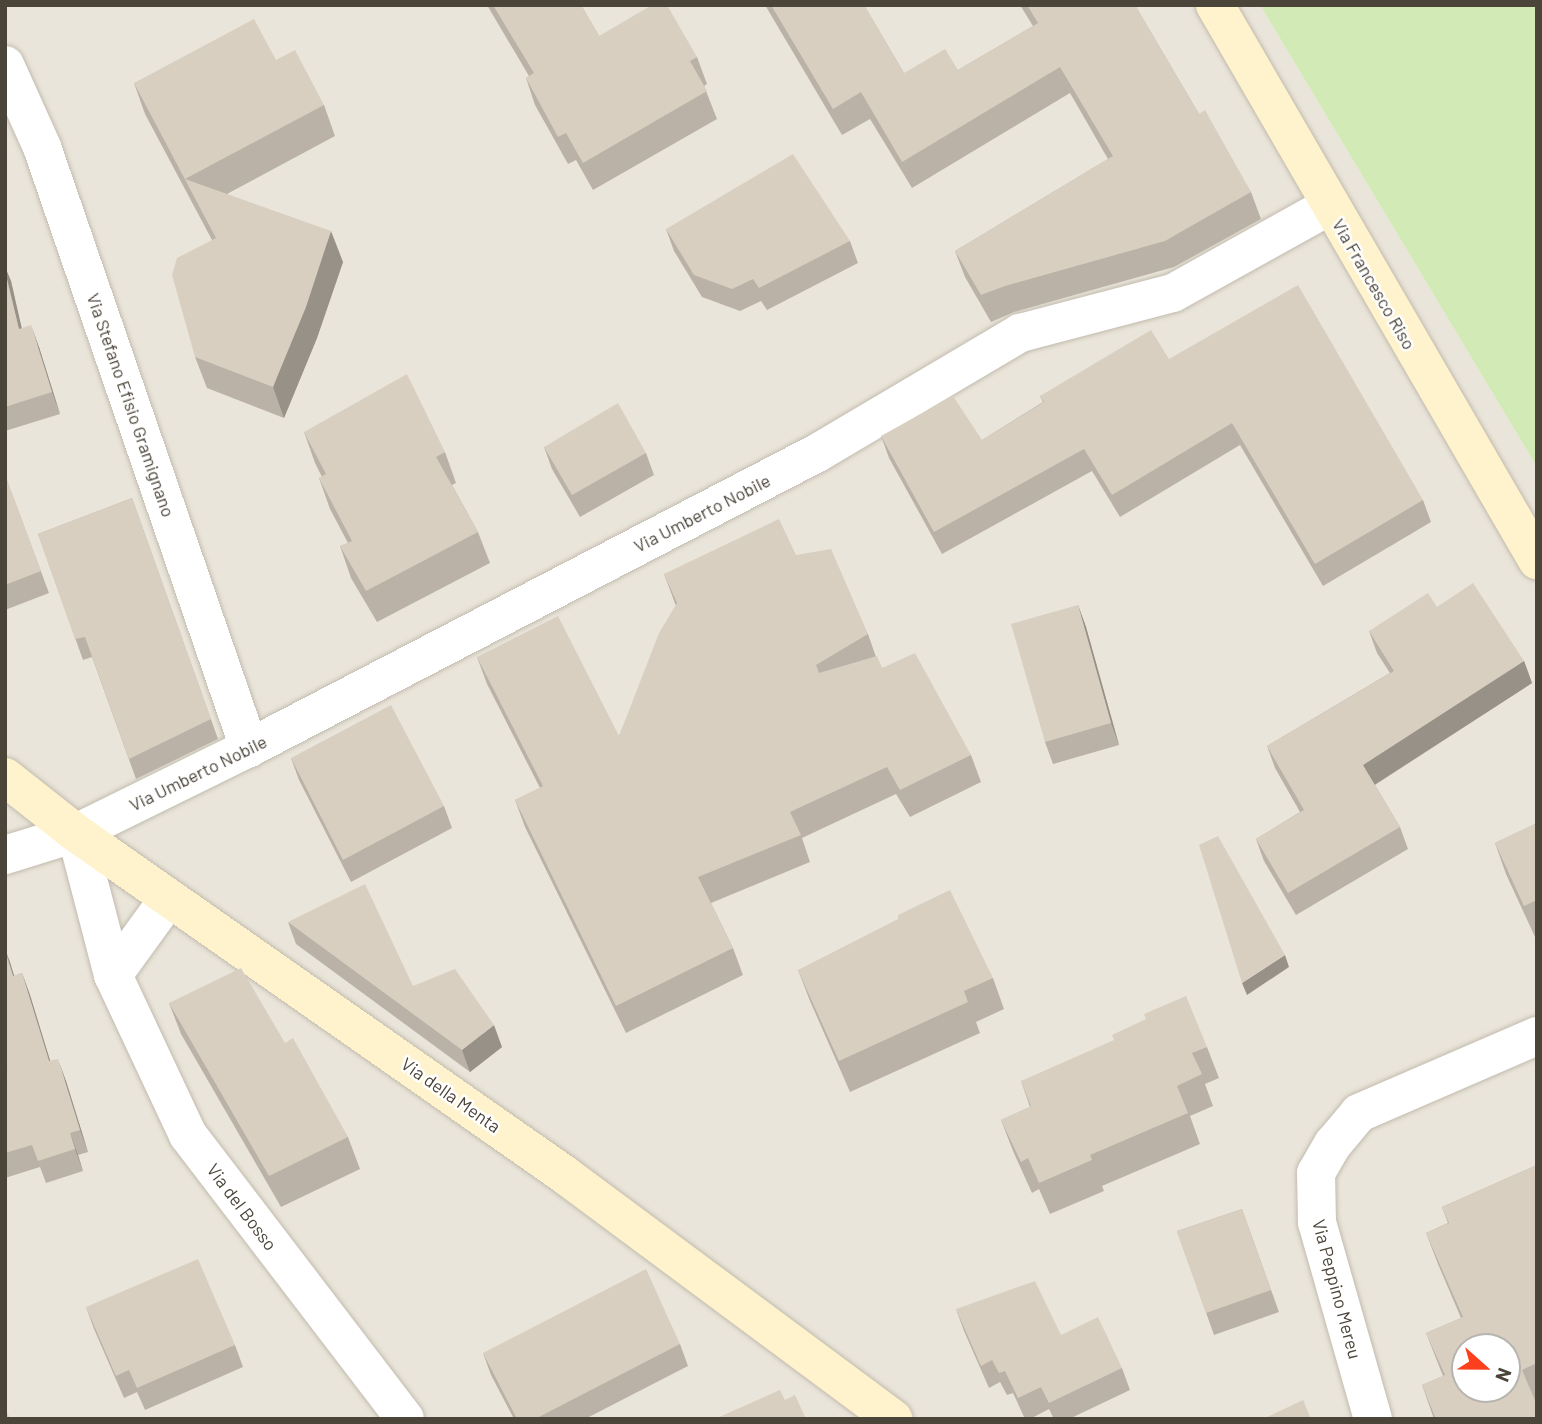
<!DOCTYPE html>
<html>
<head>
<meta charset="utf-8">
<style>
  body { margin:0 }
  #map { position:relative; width:1542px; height:1424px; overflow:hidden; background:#f6f3ec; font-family:Barlow,sans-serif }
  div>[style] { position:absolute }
  .residential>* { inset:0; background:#eae5da }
  .green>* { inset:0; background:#d2eab5 }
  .roads { filter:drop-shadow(0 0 2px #c2bbae) drop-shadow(0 0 2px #c2bbae) }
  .street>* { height:38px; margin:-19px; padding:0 19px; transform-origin:19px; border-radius:19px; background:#fff }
  .secondary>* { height:38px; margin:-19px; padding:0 19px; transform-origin:19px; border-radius:19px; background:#fff3cd }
  .wall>* { inset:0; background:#bab2a6 }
  .shaded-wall>* { inset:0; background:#979187 }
  .building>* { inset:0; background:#d8cfc1 }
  span { translate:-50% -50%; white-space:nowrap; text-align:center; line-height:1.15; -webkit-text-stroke:5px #fff; paint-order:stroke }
  .street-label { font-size:18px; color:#4b4439 }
  .frame { position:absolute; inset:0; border:7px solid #4b4439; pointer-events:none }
  .north { position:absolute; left:1451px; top:1333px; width:70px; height:70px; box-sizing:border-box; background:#fff; border:2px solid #b7b4b0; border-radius:50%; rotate:111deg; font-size:19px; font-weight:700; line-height:28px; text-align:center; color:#4b4439 }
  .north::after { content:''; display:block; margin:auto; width:24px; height:32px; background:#fc3f1d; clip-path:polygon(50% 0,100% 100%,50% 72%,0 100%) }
</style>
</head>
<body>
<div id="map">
  <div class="residential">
    <i style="clip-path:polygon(evenodd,5px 5px,1260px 5px,1537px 467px,1537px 1419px,5px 1419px,5px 5px,1465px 1347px,1507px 1347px,1507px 1389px,1465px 1389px,1465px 1347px)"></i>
  </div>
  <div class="green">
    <i style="clip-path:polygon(1260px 5px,1537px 5px,1537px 467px)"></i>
  </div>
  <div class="roads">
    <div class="street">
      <i style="left:5px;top:65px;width:90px;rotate:65.7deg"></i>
      <i style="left:42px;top:147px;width:636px;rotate:70.99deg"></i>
      <i style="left:76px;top:833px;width:147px;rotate:75.4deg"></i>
      <i style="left:113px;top:975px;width:177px;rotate:64.9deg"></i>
      <i style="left:188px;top:1135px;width:357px;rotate:52.6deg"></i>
      <i style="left:5px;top:855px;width:74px;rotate:-17.2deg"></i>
      <i style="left:76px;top:833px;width:193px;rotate:-26.2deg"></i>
      <i style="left:249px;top:748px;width:642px;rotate:-27.44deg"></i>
      <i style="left:819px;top:452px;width:234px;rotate:-30.6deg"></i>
      <i style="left:1020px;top:333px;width:158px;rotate:-14.7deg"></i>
      <i style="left:1173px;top:293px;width:179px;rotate:-29.1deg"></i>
      <i style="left:113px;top:975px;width:95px;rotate:-54deg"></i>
      <i style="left:1373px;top:1419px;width:204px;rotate:-105.9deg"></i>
      <i style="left:1317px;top:1223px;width:50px;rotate:-91.1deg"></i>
      <i style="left:1316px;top:1173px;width:34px;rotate:-60deg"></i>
      <i style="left:1333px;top:1144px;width:40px;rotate:-50deg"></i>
      <i style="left:1359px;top:1113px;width:194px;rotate:-23.4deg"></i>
    </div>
    <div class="secondary">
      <i style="left:1215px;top:5px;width:642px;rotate:59.88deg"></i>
      <i style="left:5px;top:777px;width:90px;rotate:38.3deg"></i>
      <i style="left:76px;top:833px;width:597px;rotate:34.97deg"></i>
      <i style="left:565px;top:1175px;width:409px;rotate:36.6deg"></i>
    </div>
  </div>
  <div class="wall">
    <i style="clip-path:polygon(487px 5px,581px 5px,599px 36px,697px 57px,707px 84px,704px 86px,717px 119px,593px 190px,576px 160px,568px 164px,535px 105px,526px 78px,529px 76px)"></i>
    <i style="clip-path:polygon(765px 5px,864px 5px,904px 73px,958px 70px,1033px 26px,1020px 5px,1135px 5px,1199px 114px,1251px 192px,1261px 219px,1174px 267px,1014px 312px,991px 322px,965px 277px,955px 251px,1108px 159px,1070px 93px,912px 188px,870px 119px,842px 135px)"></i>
    <i style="clip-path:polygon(276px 60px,324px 105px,335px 136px,227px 194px,343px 262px,317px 338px,284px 418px,207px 388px,195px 357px,212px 240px,145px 114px,134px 83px)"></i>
    <i style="clip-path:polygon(666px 229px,850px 241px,858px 263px,767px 310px,761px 301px,740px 311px,702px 297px,674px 251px)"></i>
    <i style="clip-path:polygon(5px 267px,11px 281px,21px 328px,39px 347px,60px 414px,5px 431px)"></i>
    <i style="clip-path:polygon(1169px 359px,1423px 500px,1431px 522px,1323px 586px,1240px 445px,1120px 517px,1092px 471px,942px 554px,889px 458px,881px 436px,982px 440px,1043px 402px,1040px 396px)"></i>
    <i style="clip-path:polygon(304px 432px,445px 452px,456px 483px,452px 485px,478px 532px,490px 563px,377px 622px,351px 578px,340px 546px,348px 543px,330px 509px,319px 478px,322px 477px,315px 463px)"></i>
    <i style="clip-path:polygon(544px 447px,646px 453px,654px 475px,580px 517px,552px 469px)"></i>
    <i style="clip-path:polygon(5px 475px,49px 593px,5px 610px)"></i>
    <i style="clip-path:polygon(132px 498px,218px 739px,136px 779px,92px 657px,83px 660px,38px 534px)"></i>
    <i style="clip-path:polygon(796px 555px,868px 634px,876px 657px,882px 668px,971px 755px,981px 782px,910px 817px,896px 794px,802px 838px,810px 862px,711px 903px,733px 948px,743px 975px,626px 1033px,525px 827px,515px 800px,540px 788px,487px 684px,477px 657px,619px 736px,676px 606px,664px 574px)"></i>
    <i style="clip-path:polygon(1078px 605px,1086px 627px,1119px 745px,1053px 764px,1045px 742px)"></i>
    <i style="clip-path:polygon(1437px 607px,1524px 661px,1532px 683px,1375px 785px,1400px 827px,1408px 849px,1296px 915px,1264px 861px,1256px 839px,1300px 812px,1275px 768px,1267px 746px,1390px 673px,1377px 653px,1369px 631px)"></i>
    <i style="clip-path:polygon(291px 758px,444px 806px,452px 828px,351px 882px,299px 780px)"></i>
    <i style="clip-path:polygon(1537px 823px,1537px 937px,1535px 937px,1506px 874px,1495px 843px)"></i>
    <i style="clip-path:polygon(288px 922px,413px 986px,502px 1047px,470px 1072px,296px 944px)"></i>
    <i style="clip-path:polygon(5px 949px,14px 976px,22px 973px,30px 995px,50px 1061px,66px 1081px,88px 1152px,78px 1155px,83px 1171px,46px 1183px,40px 1167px,5px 1178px,5px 1075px,8px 1074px,5px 1066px)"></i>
    <i style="clip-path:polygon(798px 970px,993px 978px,1004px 1009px,976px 1022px,980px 1033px,850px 1092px,810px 1001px)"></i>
    <i style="clip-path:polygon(169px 1003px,285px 1043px,348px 1137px,360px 1169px,281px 1207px,181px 1034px)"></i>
    <i style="clip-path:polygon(1207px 1047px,1219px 1078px,1205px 1084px,1213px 1106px,1190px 1116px,1200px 1144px,1102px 1186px,1104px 1191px,1050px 1214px,1039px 1189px,1032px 1193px,1013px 1151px,1001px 1120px,1030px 1107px,1021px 1081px)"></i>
    <i style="clip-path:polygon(1537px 1165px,1537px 1399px,1535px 1400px,1537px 1419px,1434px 1419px,1422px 1385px,1443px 1376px,1426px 1333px,1461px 1318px,1438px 1264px,1426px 1233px,1448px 1223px,1442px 1207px)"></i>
    <i style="clip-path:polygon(1242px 1209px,1279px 1312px,1214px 1335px,1177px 1231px)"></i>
    <i style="clip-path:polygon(86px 1307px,235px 1345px,243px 1367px,145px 1410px,137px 1392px,124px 1398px,94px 1329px)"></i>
    <i style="clip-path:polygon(956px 1309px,1122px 1368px,1130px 1390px,1069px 1419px,1054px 1419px,1049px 1409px,1030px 1419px,1025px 1419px,1013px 1393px,1007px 1395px,1000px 1382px,989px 1388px,964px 1331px)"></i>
    <i style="clip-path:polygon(680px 1344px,688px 1366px,585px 1419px,514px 1419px,491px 1375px,483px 1353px)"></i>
  </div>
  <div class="shaded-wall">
    <i style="clip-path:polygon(331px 231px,343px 262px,317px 338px,284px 418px,273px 387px)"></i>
    <i style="clip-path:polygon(5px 267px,11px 281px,27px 351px,19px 329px,5px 271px)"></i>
    <i style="clip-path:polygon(31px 325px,39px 347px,60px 414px,52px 392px)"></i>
    <i style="clip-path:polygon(1078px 605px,1086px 627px,1119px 745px,1111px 723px)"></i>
    <i style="clip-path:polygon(1524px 661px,1532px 683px,1371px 787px,1363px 765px)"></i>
    <i style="clip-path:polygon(5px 949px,10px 962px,21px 998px,13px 976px)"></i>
    <i style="clip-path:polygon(1285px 955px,1289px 967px,1247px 995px,1242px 983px)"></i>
    <i style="clip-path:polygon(22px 973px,30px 995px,57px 1083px,49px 1061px)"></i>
    <i style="clip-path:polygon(494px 1025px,502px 1047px,470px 1072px,462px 1050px)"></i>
    <i style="clip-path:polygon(58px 1059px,66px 1081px,88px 1152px,80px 1130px)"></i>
    <i style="clip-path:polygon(70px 1133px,78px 1155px,83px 1171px,75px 1149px)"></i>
  </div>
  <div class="building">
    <i style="clip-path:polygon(493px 5px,581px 5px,599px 36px,652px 5px,667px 5px,697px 57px,690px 61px,707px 91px,583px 163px,566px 133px,558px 137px,526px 78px,534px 73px)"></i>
    <i style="clip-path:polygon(771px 5px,864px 5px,904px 73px,945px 49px,958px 70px,1038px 23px,1027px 5px,1135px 5px,1199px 114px,1205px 110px,1251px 192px,1165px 241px,1005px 286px,981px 295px,955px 251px,1113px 156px,1060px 67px,902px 162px,861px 92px,833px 109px)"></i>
    <i style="clip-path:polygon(254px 19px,276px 60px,295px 50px,324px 105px,185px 179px,331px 231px,306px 307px,273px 387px,195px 357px,172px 275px,177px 258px,216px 238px,134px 83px)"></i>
    <i style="clip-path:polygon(793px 154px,850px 241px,759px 288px,753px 279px,732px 289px,694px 275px,666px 229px)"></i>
    <i style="clip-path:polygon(5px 271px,19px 329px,31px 325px,52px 392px,5px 407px)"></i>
    <i style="clip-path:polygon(1298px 285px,1423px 500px,1315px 564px,1232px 423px,1112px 495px,1084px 449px,934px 532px,881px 436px,953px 396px,982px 440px,1044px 402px,1040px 396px,1151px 330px,1169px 359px)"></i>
    <i style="clip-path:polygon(407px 374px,445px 452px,436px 457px,478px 532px,366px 591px,340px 546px,352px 541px,319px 478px,326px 474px,304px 432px)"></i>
    <i style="clip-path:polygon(618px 403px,646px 453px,572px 495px,544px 447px)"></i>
    <i style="clip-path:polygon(5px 475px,41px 571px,5px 585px)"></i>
    <i style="clip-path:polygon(132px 498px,211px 719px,129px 759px,85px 637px,75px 639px,38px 534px)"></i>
    <i style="clip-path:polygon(779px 519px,796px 555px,831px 549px,868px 634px,816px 665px,819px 673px,877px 656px,882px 668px,915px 653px,971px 755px,900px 790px,887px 767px,790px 812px,801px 835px,698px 877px,733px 948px,616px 1006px,515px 800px,543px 786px,477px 657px,558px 616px,619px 736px,659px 633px,677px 603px,664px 574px)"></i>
    <i style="clip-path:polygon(1473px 583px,1524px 661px,1363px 765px,1400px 827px,1288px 893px,1256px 839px,1304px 810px,1267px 746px,1394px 671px,1369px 631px,1428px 593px,1437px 607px)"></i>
    <i style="clip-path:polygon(1078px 605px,1111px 723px,1045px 742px,1011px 624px)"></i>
    <i style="clip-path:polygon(391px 705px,444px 806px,343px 860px,291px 758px)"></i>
    <i style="clip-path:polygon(1537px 823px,1537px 900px,1524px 906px,1495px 843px)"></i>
    <i style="clip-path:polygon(1218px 836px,1285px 955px,1242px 983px,1199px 845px)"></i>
    <i style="clip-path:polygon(365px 884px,413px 986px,455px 969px,494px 1025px,462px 1050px,288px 922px)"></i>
    <i style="clip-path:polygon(950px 890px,993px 978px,964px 991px,968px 1002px,839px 1061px,798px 970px,898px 919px,898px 915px)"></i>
    <i style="clip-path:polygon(5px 951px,13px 976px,22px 973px,49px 1061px,58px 1059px,80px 1130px,70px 1133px,75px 1149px,38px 1161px,32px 1145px,5px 1153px,5px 1075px,8px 1074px,5px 1066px)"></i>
    <i style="clip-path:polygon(241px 968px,285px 1043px,293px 1038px,348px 1137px,269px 1176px,169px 1003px)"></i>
    <i style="clip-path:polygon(1186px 996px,1207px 1047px,1192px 1053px,1202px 1074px,1177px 1086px,1188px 1113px,1090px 1155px,1092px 1160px,1039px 1183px,1028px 1158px,1021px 1162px,1001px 1120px,1031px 1106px,1021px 1081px,1114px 1040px,1112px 1035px,1146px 1019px,1144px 1014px)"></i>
    <i style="clip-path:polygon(evenodd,1537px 1165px,1537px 1363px,1522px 1370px,1537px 1405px,1537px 1419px,1436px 1419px,1422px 1385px,1445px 1375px,1426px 1333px,1463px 1317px,1426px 1233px,1449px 1223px,1442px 1207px,1537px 1165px,1465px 1347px,1507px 1347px,1507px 1389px,1465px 1389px,1465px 1347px)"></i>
    <i style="clip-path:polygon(1242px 1209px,1271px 1290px,1206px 1313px,1177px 1231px)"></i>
    <i style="clip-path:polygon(198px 1259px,235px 1345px,137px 1388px,129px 1370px,116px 1376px,86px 1307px)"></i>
    <i style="clip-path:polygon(646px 1269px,680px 1344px,535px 1419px,517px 1419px,483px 1353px)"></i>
    <i style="clip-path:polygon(1035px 1281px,1061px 1335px,1098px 1317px,1122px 1368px,1049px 1403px,1041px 1387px,1018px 1398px,1005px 1371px,999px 1373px,992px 1360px,981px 1366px,956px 1309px)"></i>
    <i style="clip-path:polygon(780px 1390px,785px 1400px,795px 1395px,806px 1419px,717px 1419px,717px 1418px)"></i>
    <i style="clip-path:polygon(1303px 1400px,1311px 1419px,1263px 1419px)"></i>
    <i style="clip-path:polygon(5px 1407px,10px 1419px,5px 1419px)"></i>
  </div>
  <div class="street-label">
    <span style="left:1374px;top:284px;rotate:60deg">Via Francesco Riso</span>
    <span style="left:131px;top:405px;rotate:71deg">Via Stefano Efisio Gramignano</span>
    <span style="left:702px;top:513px;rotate:-27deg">Via Umberto Nobile</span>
    <span style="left:198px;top:773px;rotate:-26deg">Via Umberto Nobile</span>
    <span style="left:451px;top:1095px;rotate:35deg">Via della Menta</span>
    <span style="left:242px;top:1207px;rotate:53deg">Via del Bosso</span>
    <span style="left:1337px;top:1289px;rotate:75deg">Via Peppino Mereu</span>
  </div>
  <div class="frame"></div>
  <div class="north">N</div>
</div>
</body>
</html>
